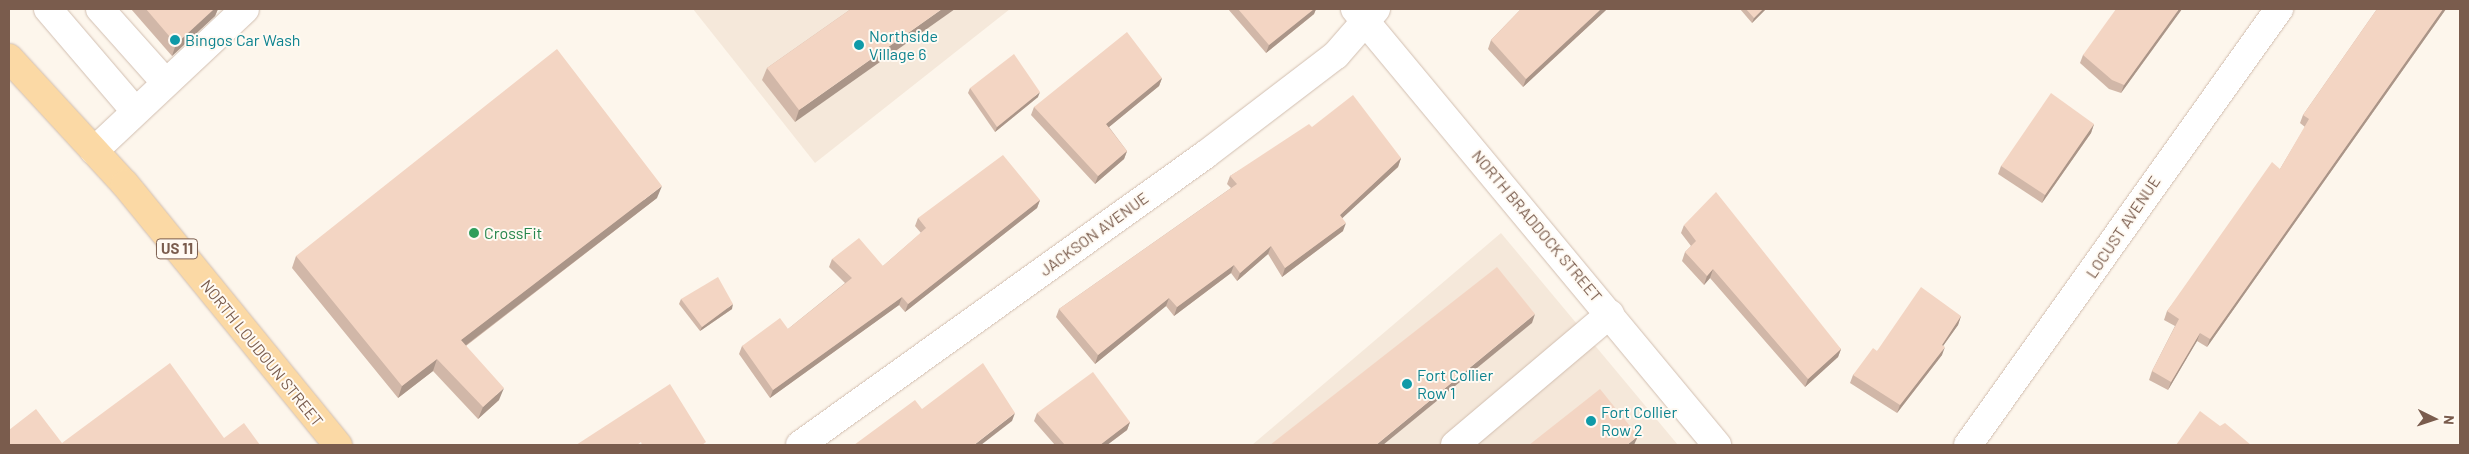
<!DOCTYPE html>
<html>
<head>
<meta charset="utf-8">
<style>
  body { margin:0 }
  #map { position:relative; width:2469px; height:454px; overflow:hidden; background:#fdf6ec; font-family:Barlow,sans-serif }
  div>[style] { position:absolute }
  .residential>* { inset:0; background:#f5e8da }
  .roads { filter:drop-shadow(0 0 1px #d1beb0) drop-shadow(0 0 1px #d1beb0) }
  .minor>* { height:28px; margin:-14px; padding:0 14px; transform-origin:14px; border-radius:14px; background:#fff }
  .major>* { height:28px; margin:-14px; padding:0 14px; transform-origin:14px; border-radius:14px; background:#fbd9a5 }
  .wall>* { inset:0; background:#d1b7a8 }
  .shaded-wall>* { inset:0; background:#aa9588 }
  .building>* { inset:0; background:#f3d5c3 }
  .dots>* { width:14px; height:14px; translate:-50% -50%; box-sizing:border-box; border:2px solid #fffaf3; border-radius:50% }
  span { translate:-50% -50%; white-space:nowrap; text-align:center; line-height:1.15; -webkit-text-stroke:4px #fffaf3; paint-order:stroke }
  .shield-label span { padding:1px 4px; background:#fffaf3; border:1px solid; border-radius:4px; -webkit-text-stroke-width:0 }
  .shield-label { font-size:15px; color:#7a5c4d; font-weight:700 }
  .culture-label { font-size:16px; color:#0d838f }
  .left { translate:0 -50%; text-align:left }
  .street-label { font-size:16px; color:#7a5c4d }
  .leisure-label { font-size:16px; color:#27864d }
  .frame { position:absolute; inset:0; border:10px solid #7a5c4d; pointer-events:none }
  .north { position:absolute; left:2409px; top:394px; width:50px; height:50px; -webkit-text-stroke:4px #fffaf3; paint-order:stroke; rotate:94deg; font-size:14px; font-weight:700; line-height:20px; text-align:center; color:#7a5c4d }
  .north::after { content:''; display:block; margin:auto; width:18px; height:22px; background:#7a5c4d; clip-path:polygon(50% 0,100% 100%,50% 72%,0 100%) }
</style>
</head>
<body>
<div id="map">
  <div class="residential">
    <i style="clip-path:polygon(693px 9px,1010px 9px,815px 163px)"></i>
    <i style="clip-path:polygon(1501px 233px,1678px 445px,1252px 445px)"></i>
  </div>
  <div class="roads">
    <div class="minor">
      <i style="left:48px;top:9px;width:134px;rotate:49.5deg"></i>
      <i style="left:100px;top:9px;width:99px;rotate:48.3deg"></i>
      <i style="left:1355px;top:9px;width:567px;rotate:50.3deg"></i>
      <i style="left:94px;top:151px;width:207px;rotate:-43.2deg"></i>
      <i style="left:800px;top:445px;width:498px;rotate:-35.6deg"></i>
      <i style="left:1205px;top:155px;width:165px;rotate:-37.4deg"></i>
      <i style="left:1336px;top:55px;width:61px;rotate:-49deg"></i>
      <i style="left:1455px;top:445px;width:203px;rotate:-40.2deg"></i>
      <i style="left:1968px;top:445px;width:536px;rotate:-54.5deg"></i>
    </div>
    <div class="major">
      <i style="left:9px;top:58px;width:171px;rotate:47.4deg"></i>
      <i style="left:125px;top:184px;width:337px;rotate:50.8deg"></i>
    </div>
  </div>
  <div class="wall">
    <i style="clip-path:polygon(131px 9px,218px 9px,215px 16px,172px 56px)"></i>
    <i style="clip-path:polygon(851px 9px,795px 122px,762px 80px,767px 68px)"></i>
    <i style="clip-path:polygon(1228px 9px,1316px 9px,1314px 14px,1266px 53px)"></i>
    <i style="clip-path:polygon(1521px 9px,1606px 9px,1606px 10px,1523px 87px,1488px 49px,1491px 40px)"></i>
    <i style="clip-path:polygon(1740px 9px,1766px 9px,1752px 23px)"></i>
    <i style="clip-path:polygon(2182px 9px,2121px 93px,2109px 89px,2080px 63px,2083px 55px)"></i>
    <i style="clip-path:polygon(2377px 9px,2446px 9px,2207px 347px,2197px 341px,2168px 390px,2149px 380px,2152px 371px,2175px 326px,2164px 320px,2167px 311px,2280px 169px,2305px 127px,2300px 123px,2303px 115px)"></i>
    <i style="clip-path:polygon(1162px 78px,1159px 86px,1109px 127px,1127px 151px,1124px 159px,1095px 184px,1031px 115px,1034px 107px)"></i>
    <i style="clip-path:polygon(970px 88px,1038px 97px,995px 132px,968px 93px)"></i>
    <i style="clip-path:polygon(2094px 124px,2091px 133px,2042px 203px,1998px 174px,2001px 166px)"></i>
    <i style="clip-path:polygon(1312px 127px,1401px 158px,1398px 167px,1342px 218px,1343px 231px,1282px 277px,1268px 254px,1237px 281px,1231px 273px,1174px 316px,1166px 306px,1095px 364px,1056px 317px,1059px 309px,1231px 188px,1227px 184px,1230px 176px)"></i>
    <i style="clip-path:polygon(657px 198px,466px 346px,499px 400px,478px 419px,433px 371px,398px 398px,292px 268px,296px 256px)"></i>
    <i style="clip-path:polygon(1040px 200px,1037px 208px,905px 312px,899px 305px,770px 398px,739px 354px,742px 346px,788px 329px,845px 283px,829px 267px,832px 259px,883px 266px,921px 233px,915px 226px,918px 218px)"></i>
    <i style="clip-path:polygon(1684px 225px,1841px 349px,1838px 357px,1805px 387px,1710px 278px,1704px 285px,1682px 261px,1685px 252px,1691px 246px,1681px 233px)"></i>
    <i style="clip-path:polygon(681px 299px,732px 309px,700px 331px,679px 304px)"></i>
    <i style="clip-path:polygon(1961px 316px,1958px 325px,1943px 346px,1942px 355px,1897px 413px,1850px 383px,1853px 375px,1877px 351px)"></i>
    <i style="clip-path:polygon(1037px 413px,1130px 422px,1127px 430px,1107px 445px,1055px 445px,1034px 421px)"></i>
  </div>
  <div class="shaded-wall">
    <i style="clip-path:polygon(214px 9px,218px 9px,215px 16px,172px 56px,176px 44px)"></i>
    <i style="clip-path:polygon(942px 9px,955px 9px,795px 122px,799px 110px)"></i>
    <i style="clip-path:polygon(1314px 9px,1316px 9px,1314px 14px,1266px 53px,1269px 45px)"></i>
    <i style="clip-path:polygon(1601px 9px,1606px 9px,1606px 10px,1523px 87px,1526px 79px)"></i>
    <i style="clip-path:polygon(1763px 9px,1766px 9px,1752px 23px,1754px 18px)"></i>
    <i style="clip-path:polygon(2179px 9px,2182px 9px,2121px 93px,2124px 85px)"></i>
    <i style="clip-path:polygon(2443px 9px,2446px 9px,2207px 347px,2210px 339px)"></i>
    <i style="clip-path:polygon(1162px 78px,1159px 86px,1103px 132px,1106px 124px)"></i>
    <i style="clip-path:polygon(1040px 92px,1038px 97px,995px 132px,997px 127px)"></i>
    <i style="clip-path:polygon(2094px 124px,2091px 133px,2042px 203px,2045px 195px)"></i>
    <i style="clip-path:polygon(1127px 151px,1124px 159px,1095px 184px,1098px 176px)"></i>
    <i style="clip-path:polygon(1401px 158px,1398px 167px,1337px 223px,1340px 215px)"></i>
    <i style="clip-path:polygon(662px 186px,657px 198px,457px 352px,461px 340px)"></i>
    <i style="clip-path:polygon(1040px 200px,1037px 208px,905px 312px,908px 304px)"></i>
    <i style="clip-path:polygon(1346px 223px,1343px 231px,1282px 277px,1285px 268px)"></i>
    <i style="clip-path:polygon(1271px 246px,1268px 254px,1237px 281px,1240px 273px)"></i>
    <i style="clip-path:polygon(1234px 265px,1231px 273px,1174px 316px,1177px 307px)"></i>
    <i style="clip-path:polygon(1713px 269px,1710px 278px,1704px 285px,1707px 276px)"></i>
    <i style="clip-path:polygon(902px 297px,899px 305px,770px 398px,773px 390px)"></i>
    <i style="clip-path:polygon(1169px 298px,1166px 306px,1095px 364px,1098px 355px)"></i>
    <i style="clip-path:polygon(733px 304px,732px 309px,700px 331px,702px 327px)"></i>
    <i style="clip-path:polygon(1535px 314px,1532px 323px,1383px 445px,1376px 445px)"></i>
    <i style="clip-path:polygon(1961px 316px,1958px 325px,1938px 353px,1942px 345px)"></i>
    <i style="clip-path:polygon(2200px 333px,2197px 341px,2168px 390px,2171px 382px)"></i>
    <i style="clip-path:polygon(1945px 347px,1942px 355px,1897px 413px,1900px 405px)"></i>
    <i style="clip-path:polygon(1841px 349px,1838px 357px,1805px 387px,1808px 379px)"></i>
    <i style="clip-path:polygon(437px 359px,433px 371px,398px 398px,402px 386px)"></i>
    <i style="clip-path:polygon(504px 388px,499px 400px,478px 419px,483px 407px)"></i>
    <i style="clip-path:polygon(1015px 413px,1012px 421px,981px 445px,974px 445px)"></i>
    <i style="clip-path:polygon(1130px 422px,1127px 430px,1107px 445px,1100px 445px)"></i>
    <i style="clip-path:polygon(1638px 436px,1634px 445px,1627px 445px)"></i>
  </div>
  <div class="building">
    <i style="clip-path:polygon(146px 9px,214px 9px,176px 44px)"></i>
    <i style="clip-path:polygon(851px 9px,942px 9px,799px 110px,767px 68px)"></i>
    <i style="clip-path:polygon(1238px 9px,1314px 9px,1269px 45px)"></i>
    <i style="clip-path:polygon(1521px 9px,1601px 9px,1526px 79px,1491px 40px)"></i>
    <i style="clip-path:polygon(1746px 9px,1763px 9px,1754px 18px)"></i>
    <i style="clip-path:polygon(2116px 9px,2179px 9px,2124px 85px,2112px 80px,2083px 55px)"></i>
    <i style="clip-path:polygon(2377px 9px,2443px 9px,2210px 339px,2200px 333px,2171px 382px,2152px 371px,2179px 319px,2167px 311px,2272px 162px,2280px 169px,2309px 119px,2303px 115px)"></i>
    <i style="clip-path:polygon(1127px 32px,1162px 78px,1106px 124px,1127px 151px,1098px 176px,1034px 107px)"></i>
    <i style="clip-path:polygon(557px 49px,662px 186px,461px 340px,504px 388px,483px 407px,437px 359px,402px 386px,296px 256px)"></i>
    <i style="clip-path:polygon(1014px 54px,1040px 92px,997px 127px,970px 88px)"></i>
    <i style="clip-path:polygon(2051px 93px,2094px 124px,2045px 195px,2001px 166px)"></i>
    <i style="clip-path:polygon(1353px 95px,1401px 158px,1340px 215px,1346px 223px,1285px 268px,1271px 246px,1240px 273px,1234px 265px,1177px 307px,1169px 298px,1098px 355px,1059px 309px,1237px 184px,1230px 176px,1309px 124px,1312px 127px)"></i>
    <i style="clip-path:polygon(1003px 155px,1040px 200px,908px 304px,902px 297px,773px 390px,742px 346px,780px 318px,788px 329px,852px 278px,832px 259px,859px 238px,883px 266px,926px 228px,918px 218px)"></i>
    <i style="clip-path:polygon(1716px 192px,1841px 349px,1808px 379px,1713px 269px,1707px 276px,1685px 252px,1696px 241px,1684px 225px)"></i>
    <i style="clip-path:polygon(1497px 267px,1535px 314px,1376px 445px,1270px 445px)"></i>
    <i style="clip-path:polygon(718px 277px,733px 304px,702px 327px,681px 299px)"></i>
    <i style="clip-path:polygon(1921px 287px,1961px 316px,1942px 345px,1945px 347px,1900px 405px,1853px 375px,1873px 348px,1877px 351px)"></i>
    <i style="clip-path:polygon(170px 363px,224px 438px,244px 423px,260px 445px,9px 445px,9px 430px,36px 409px,62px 443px)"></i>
    <i style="clip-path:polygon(983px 363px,1015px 413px,974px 445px,854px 445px,915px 400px,922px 409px)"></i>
    <i style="clip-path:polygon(1093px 372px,1130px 422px,1100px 445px,1065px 445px,1037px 413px)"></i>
    <i style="clip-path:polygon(670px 384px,706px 442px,702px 445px,642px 445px,641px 442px,637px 445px,576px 445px)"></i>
    <i style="clip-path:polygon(1600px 389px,1638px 436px,1627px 445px,1529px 445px)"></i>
    <i style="clip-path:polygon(2200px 411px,2220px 426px,2225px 423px,2251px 445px,2176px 445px)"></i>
  </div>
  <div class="dots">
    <i style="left:175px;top:40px;background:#0f9aa8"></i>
    <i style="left:859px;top:45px;background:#0f9aa8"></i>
    <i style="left:474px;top:233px;background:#2e9e5b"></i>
    <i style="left:1407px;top:384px;background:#0f9aa8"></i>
    <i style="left:1591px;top:421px;background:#0f9aa8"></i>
  </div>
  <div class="shield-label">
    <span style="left:177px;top:249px">US 11</span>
  </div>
  <div class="culture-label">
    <span class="left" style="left:869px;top:45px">Northside<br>Village 6</span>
    <span class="left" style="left:185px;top:40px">Bingos Car Wash</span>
    <span class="left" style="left:1417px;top:384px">Fort Collier<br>Row 1</span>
    <span class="left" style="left:1601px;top:421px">Fort Collier<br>Row 2</span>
  </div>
  <div class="street-label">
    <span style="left:1537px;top:226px;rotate:50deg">NORTH BRADDOCK STREET</span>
    <span style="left:2123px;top:227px;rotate:-56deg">LOCUST AVENUE</span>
    <span style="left:1094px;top:234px;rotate:-36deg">JACKSON AVENUE</span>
    <span style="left:262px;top:353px;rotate:51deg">NORTH LOUDOUN STREET</span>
  </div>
  <div class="leisure-label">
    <span class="left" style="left:484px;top:233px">CrossFit</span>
  </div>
  <div class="frame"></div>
  <div class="north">N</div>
</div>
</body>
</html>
